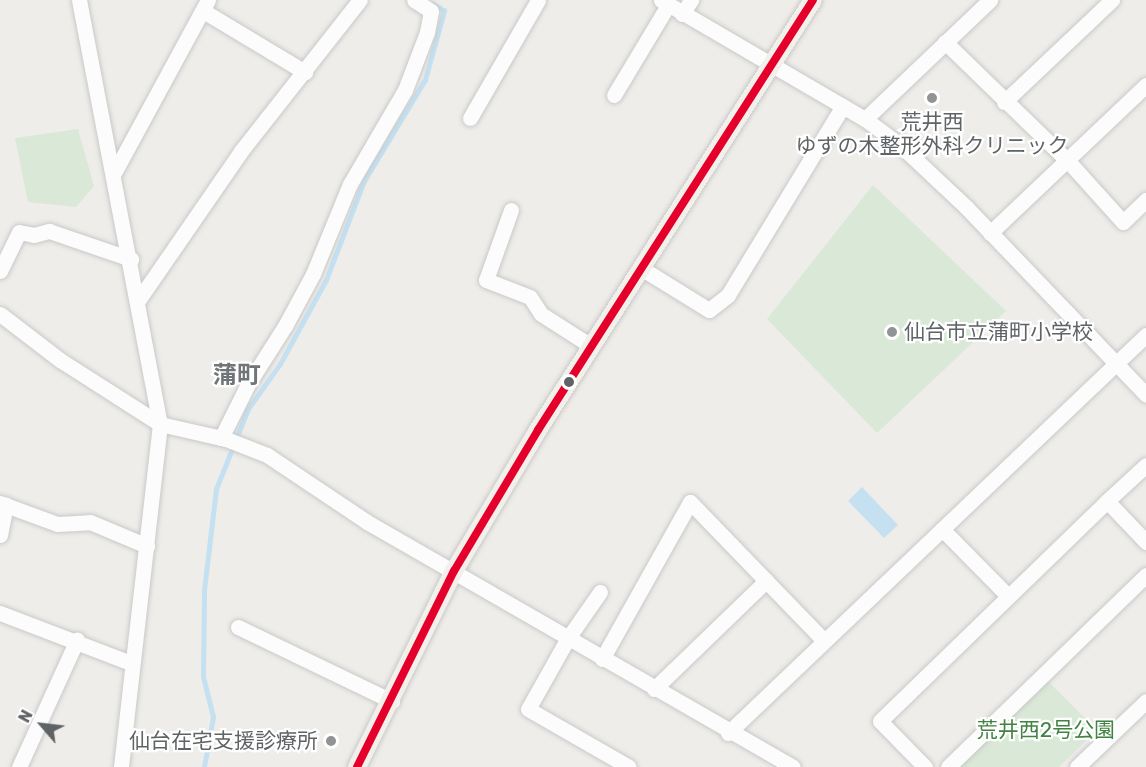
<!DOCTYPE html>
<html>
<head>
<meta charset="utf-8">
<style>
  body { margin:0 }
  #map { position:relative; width:1146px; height:767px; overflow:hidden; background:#eeede9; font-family:Rubik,"Noto Sans JP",sans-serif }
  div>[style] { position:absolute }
  .green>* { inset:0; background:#dae8d7 }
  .water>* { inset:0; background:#c4e0f1 }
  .stream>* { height:4.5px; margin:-2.25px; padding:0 2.25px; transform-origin:2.25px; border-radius:2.25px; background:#c4e0f1 }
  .roads { filter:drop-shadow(0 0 2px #c9c9c9) drop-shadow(0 0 2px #c9c9c9) }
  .minor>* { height:15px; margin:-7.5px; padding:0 7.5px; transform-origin:7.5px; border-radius:7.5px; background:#fcfcfc }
  .major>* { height:18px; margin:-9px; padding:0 9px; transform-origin:9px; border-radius:9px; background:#f2f0ea }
  .bus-1>* { height:8px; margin:-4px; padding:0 4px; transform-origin:4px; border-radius:4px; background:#e4002b }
  .dots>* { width:16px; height:16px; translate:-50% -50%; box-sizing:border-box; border:3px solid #fff; border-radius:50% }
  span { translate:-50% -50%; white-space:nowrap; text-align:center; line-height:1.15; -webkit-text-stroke:4.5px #fff; paint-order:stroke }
  .poi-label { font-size:21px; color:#5f6366 }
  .left { translate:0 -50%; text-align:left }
  .right { translate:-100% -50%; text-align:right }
  .park-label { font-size:21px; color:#418342 }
  .quarter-label { font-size:24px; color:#707578; font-weight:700 }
  .north { position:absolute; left:12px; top:695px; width:60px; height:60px; -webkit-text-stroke:4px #fff; paint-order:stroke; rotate:298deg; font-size:16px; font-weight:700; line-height:24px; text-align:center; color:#5f6366 }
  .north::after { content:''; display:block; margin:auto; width:21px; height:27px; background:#5f6366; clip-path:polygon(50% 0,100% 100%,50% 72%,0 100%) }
</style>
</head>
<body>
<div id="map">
  <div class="green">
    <i style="clip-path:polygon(78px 129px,94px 186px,76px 207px,28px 202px,15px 138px)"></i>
    <i style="clip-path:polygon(873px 185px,1006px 311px,877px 433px,767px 319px)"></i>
    <i style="clip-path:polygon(1046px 679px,1097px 730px,1059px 767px,955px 767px)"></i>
  </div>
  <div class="water">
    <i style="clip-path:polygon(862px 487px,898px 525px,884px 538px,848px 501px)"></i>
  </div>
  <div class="stream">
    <i style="left:204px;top:767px;width:51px;rotate:-79.8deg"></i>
    <i style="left:213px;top:717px;width:41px;rotate:-104deg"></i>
    <i style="left:203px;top:677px;width:87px;rotate:-89.3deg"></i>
    <i style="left:204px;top:590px;width:102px;rotate:-83.2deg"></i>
    <i style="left:216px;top:489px;width:86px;rotate:-68.2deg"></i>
    <i style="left:248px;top:409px;width:55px;rotate:-54.6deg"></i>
    <i style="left:280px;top:364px;width:96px;rotate:-61.3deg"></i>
    <i style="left:326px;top:280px;width:106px;rotate:-69deg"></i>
    <i style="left:364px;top:181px;width:118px;rotate:-58.9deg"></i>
    <i style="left:425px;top:80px;width:72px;rotate:-74.6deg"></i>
    <i style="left:444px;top:11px;width:12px;rotate:-149deg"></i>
  </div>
  <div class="roads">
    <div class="minor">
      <i style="left:79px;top:0;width:432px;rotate:79.2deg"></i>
      <i style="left:160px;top:424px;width:345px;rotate:96.5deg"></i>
      <i style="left:661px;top:0;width:236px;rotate:30.3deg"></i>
      <i style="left:865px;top:119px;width:44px;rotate:36.6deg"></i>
      <i style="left:900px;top:145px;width:91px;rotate:43.2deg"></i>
      <i style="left:966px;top:207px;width:260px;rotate:46.2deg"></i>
      <i style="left:205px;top:12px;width:117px;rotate:31deg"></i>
      <i style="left:682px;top:14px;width:17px;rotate:-57deg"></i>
      <i style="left:945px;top:42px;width:171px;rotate:44.1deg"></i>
      <i style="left:1068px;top:161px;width:82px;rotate:48deg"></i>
      <i style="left:1123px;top:222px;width:32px;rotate:-44deg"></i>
      <i style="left:614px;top:95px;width:105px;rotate:-59deg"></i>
      <i style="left:1004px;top:102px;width:149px;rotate:-43.4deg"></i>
      <i style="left:470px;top:118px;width:136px;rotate:-60deg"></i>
      <i style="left:865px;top:119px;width:173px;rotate:-43.6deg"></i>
      <i style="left:114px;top:173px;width:197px;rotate:-61.5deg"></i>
      <i style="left:511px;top:210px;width:74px;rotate:109.7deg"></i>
      <i style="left:486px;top:280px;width:47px;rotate:21.1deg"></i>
      <i style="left:530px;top:297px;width:20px;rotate:57deg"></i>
      <i style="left:541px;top:314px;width:59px;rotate:32.6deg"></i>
      <i style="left:990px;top:233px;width:215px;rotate:-43.5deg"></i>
      <i style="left:641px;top:268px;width:80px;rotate:31.7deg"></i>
      <i style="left:709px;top:310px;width:24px;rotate:-38deg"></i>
      <i style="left:728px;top:295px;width:221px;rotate:-58.7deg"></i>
      <i style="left:0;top:271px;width:43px;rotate:-64deg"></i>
      <i style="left:19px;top:232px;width:15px;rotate:11deg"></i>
      <i style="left:34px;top:235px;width:16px;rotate:-15deg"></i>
      <i style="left:49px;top:231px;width:87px;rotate:18.9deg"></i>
      <i style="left:139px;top:299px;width:180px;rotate:-55.4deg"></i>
      <i style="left:241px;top:151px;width:192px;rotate:-51.8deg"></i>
      <i style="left:0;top:314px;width:76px;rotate:37.5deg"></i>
      <i style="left:60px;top:360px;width:119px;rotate:32.6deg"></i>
      <i style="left:160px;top:424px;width:68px;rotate:12.8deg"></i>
      <i style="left:226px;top:439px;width:44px;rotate:21.3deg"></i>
      <i style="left:267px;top:455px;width:120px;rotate:33.8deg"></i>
      <i style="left:367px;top:522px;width:491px;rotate:29.9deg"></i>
      <i style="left:221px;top:438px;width:60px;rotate:-63.4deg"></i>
      <i style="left:248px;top:384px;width:69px;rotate:-57.5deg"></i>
      <i style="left:285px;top:326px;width:59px;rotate:-61.7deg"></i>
      <i style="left:313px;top:274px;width:97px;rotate:-67.7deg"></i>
      <i style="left:350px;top:184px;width:109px;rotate:-59.7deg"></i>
      <i style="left:405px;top:90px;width:62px;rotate:-69.2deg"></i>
      <i style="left:427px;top:32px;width:21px;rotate:-79deg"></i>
      <i style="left:431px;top:11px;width:20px;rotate:-147deg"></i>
      <i style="left:1107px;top:501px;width:53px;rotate:-42.7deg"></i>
      <i style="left:0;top:503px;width:61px;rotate:20.2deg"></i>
      <i style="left:57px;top:524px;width:33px;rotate:-3deg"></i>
      <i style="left:90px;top:522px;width:62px;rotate:22.8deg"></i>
      <i style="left:942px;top:529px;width:93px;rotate:45.4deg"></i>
      <i style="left:0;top:535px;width:31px;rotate:-79deg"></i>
      <i style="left:600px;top:592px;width:56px;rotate:124.8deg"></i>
      <i style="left:568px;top:638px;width:81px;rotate:119.4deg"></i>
      <i style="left:528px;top:709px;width:116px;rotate:29.9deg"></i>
      <i style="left:0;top:613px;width:140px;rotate:20.9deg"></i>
      <i style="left:238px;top:627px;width:171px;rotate:25.7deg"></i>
      <i style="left:602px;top:659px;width:180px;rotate:-60.7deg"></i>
      <i style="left:690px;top:502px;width:193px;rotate:46deg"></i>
      <i style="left:654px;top:689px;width:156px;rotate:-44deg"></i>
      <i style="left:728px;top:733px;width:577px;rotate:-43.6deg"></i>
      <i style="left:19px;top:767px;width:140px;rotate:-65.5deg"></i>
      <i style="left:925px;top:767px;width:64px;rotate:-134.4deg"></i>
      <i style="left:880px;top:721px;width:316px;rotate:-44.1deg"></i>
      <i style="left:1107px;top:501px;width:57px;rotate:46.4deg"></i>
      <i style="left:948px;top:767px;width:276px;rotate:-44.1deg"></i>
      <i style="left:1077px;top:767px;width:95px;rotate:-43.7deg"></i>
    </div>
    <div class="major">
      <i style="left:357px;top:767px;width:219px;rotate:-63.7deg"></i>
      <i style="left:454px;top:571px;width:164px;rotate:-59.2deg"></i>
      <i style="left:538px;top:430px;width:510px;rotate:-57.4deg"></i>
    </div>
  </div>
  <div class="bus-1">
    <i style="left:357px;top:767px;width:219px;rotate:-63.7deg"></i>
    <i style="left:454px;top:571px;width:164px;rotate:-59.2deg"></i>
    <i style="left:538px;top:430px;width:510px;rotate:-57.4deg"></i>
  </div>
  <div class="dots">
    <i style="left:932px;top:98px;background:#919394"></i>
    <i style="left:892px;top:332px;background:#919394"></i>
    <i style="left:569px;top:382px;background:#5f6366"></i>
    <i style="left:331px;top:741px;background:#919394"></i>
  </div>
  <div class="poi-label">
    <span style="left:932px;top:134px">荒井西<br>ゆずの木整形外科クリニック</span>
    <span class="left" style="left:904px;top:332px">仙台市立蒲町小学校</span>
    <span class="right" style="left:318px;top:741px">仙台在宅支援診療所</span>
  </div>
  <div class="park-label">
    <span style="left:1046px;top:730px">荒井西2号公園</span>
  </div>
  <div class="quarter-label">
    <span style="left:237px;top:376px">蒲町</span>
  </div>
  <div class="north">N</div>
</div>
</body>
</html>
